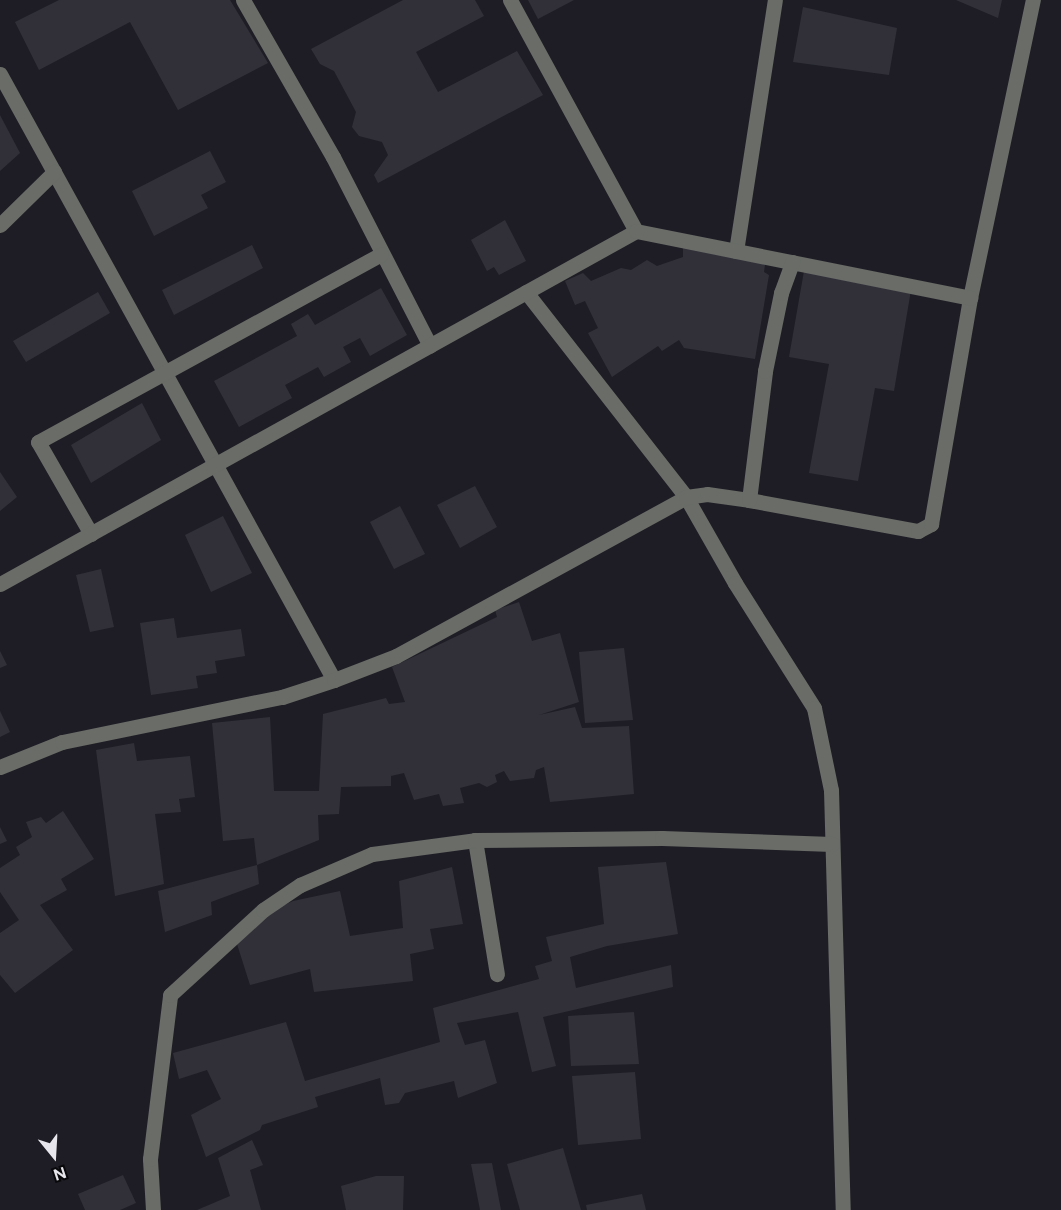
<!DOCTYPE html>
<html>
<head>
<meta charset="utf-8">
<style>
  body { margin:0 }
  #map { position:relative; width:1061px; height:1210px; overflow:hidden; background:#1e1d25; font-family:Figtree,sans-serif }
  div>[style] { position:absolute }
  .building>* { inset:0; background:#313039 }
  .minor>* { height:15px; margin:-7.5px; padding:0 7.5px; transform-origin:7.5px; border-radius:7.5px; background:#696c67 }
  span { translate:-50% -50%; white-space:nowrap; text-align:center; line-height:1.15; -webkit-text-stroke:4.5px #08080b; paint-order:stroke }
  .north { position:absolute; left:24px; top:1126px; width:60px; height:60px; -webkit-text-stroke:4px #08080b; paint-order:stroke; rotate:162deg; font-size:16px; font-weight:700; line-height:24px; text-align:center; color:#e7e6ec }
  .north::after { content:''; display:block; margin:auto; width:21px; height:27px; background:#e7e6ec; clip-path:polygon(50% 0,100% 100%,50% 72%,0 100%) }
</style>
</head>
<body>
<div id="map">
  <div class="building">
    <i style="clip-path:polygon(59px 0,230px 0,268px 63px,178px 110px,130px 22px,39px 70px,15px 22px)"></i>
    <i style="clip-path:polygon(403px 0,475px 0,484px 16px,416px 52px,438px 92px,517px 51px,543px 95px,378px 183px,374px 175px,388px 155px,382px 142px,359px 136px,352px 127px,356px 112px,334px 71px,320px 64px,311px 49px)"></i>
    <i style="clip-path:polygon(528px 0,574px 0,538px 19px)"></i>
    <i style="clip-path:polygon(956px 0,1002px 0,998px 18px)"></i>
    <i style="clip-path:polygon(803px 7px,897px 28px,889px 75px,793px 62px)"></i>
    <i style="clip-path:polygon(0 115px,20px 153px,0 171px)"></i>
    <i style="clip-path:polygon(210px 151px,226px 182px,201px 195px,208px 208px,154px 236px,132px 191px)"></i>
    <i style="clip-path:polygon(505px 220px,526px 261px,499px 275px,494px 267px,487px 271px,471px 240px)"></i>
    <i style="clip-path:polygon(683px 238px,766px 258px,764px 272px,769px 275px,755px 359px,684px 348px,679px 340px,662px 351px,658px 346px,612px 377px,588px 333px,598px 328px,585px 301px,575px 305px,565px 281px,583px 273px,591px 281px,621px 268px,631px 270px,647px 260px,657px 266px,683px 257px)"></i>
    <i style="clip-path:polygon(252px 245px,263px 268px,174px 315px,162px 290px)"></i>
    <i style="clip-path:polygon(804px 271px,911px 290px,894px 391px,875px 388px,858px 481px,809px 473px,829px 364px,789px 357px)"></i>
    <i style="clip-path:polygon(381px 288px,407px 335px,370px 356px,360px 338px,343px 347px,351px 362px,324px 377px,318px 367px,285px 385px,292px 398px,239px 427px,214px 381px,297px 336px,291px 324px,308px 314px,315px 325px)"></i>
    <i style="clip-path:polygon(98px 292px,110px 313px,26px 362px,13px 341px)"></i>
    <i style="clip-path:polygon(142px 403px,161px 440px,91px 483px,71px 445px)"></i>
    <i style="clip-path:polygon(0 472px,17px 497px,0 511px)"></i>
    <i style="clip-path:polygon(475px 486px,497px 527px,460px 548px,437px 505px)"></i>
    <i style="clip-path:polygon(400px 506px,425px 554px,394px 569px,370px 522px)"></i>
    <i style="clip-path:polygon(223px 516px,252px 573px,211px 592px,185px 535px)"></i>
    <i style="clip-path:polygon(101px 569px,114px 627px,90px 632px,76px 575px)"></i>
    <i style="clip-path:polygon(519px 602px,532px 641px,560px 633px,579px 702px,539px 715px,575px 707px,582px 728px,629px 726px,634px 794px,550px 802px,544px 767px,536px 770px,534px 778px,510px 781px,504px 771px,495px 775px,497px 782px,487px 787px,479px 783px,460px 788px,464px 803px,443px 806px,439px 794px,414px 800px,404px 773px,391px 776px,391px 786px,341px 787px,339px 814px,318px 815px,319px 840px,257px 865px,259px 884px,211px 902px,212px 915px,165px 932px,158px 891px,257px 865px,254px 838px,223px 841px,212px 723px,270px 717px,274px 791px,319px 791px,323px 714px,386px 698px,389px 704px,405px 702px,392px 667px,497px 617px,495px 610px)"></i>
    <i style="clip-path:polygon(174px 618px,177px 638px,241px 629px,245px 656px,215px 661px,217px 673px,196px 676px,198px 688px,151px 695px,140px 623px)"></i>
    <i style="clip-path:polygon(624px 648px,633px 720px,585px 723px,579px 652px)"></i>
    <i style="clip-path:polygon(0 651px,7px 665px,0 668px)"></i>
    <i style="clip-path:polygon(0 711px,10px 732px,0 737px)"></i>
    <i style="clip-path:polygon(134px 743px,137px 761px,190px 756px,195px 797px,179px 799px,181px 812px,155px 814px,164px 884px,115px 896px,96px 750px)"></i>
    <i style="clip-path:polygon(63px 811px,94px 859px,61px 879px,67px 890px,40px 905px,73px 950px,15px 993px,0 975px,0 933px,19px 920px,0 892px,0 868px,20px 855px,16px 847px,32px 837px,26px 822px,41px 817px,46px 823px)"></i>
    <i style="clip-path:polygon(0 827px,7px 841px,0 844px)"></i>
    <i style="clip-path:polygon(666px 862px,678px 934px,607px 946px,570px 957px,576px 988px,671px 965px,673px 987px,543px 1017px,556px 1066px,532px 1072px,518px 1012px,457px 1023px,465px 1045px,485px 1040px,497px 1083px,458px 1098px,454px 1081px,405px 1093px,399px 1103px,385px 1105px,380px 1078px,315px 1097px,318px 1107px,262px 1125px,260px 1130px,206px 1157px,191px 1115px,221px 1099px,207px 1070px,179px 1079px,173px 1053px,286px 1022px,305px 1081px,440px 1042px,433px 1008px,539px 979px,535px 966px,552px 961px,546px 937px,604px 924px,598px 867px)"></i>
    <i style="clip-path:polygon(452px 867px,463px 924px,430px 929px,434px 949px,410px 954px,413px 981px,314px 992px,310px 969px,250px 985px,237px 944px,267px 913px,293px 901px,340px 891px,350px 936px,403px 928px,399px 881px)"></i>
    <i style="clip-path:polygon(634px 1012px,639px 1064px,571px 1066px,568px 1016px)"></i>
    <i style="clip-path:polygon(635px 1072px,641px 1139px,578px 1145px,572px 1076px)"></i>
    <i style="clip-path:polygon(252px 1140px,263px 1165px,250px 1170px,261px 1210px,197px 1210px,230px 1196px,218px 1158px)"></i>
    <i style="clip-path:polygon(563px 1148px,581px 1210px,520px 1210px,507px 1164px)"></i>
    <i style="clip-path:polygon(492px 1163px,501px 1210px,480px 1210px,471px 1164px)"></i>
    <i style="clip-path:polygon(123px 1175px,136px 1203px,120px 1210px,85px 1210px,78px 1194px)"></i>
    <i style="clip-path:polygon(376px 1176px,404px 1176px,403px 1210px,346px 1210px,341px 1186px)"></i>
    <i style="clip-path:polygon(642px 1194px,646px 1210px,587px 1210px,586px 1205px)"></i>
  </div>
  <div class="minor">
    <i style="left:243px;top:0;width:181px;rotate:60.2deg"></i>
    <i style="left:333px;top:157px;width:212px;rotate:62.8deg"></i>
    <i style="left:510px;top:0;width:263px;rotate:61.4deg"></i>
    <i style="left:0;top:74px;width:692px;rotate:61.14deg"></i>
    <i style="left:0;top:225px;width:76px;rotate:-44.5deg"></i>
    <i style="left:736px;top:251px;width:254px;rotate:-81.2deg"></i>
    <i style="left:526px;top:292px;width:260px;rotate:52deg"></i>
    <i style="left:686px;top:497px;width:99px;rotate:60.3deg"></i>
    <i style="left:735px;top:583px;width:148px;rotate:57.7deg"></i>
    <i style="left:814px;top:708px;width:84px;rotate:78.3deg"></i>
    <i style="left:831px;top:790px;width:420px;rotate:88.4deg"></i>
    <i style="left:749px;top:500px;width:172px;rotate:10.4deg"></i>
    <i style="left:918px;top:531px;width:15px;rotate:-28deg"></i>
    <i style="left:931px;top:524px;width:229px;rotate:-80.2deg"></i>
    <i style="left:970px;top:298px;width:305px;rotate:-78.1deg"></i>
    <i style="left:91px;top:534px;width:106px;rotate:-119.9deg"></i>
    <i style="left:38px;top:442px;width:391px;rotate:-28.7deg"></i>
    <i style="left:0;top:584px;width:727px;rotate:-29.03deg"></i>
    <i style="left:636px;top:231px;width:341px;rotate:11.3deg"></i>
    <i style="left:0;top:767px;width:67px;rotate:-22deg"></i>
    <i style="left:62px;top:742px;width:225px;rotate:-11.6deg"></i>
    <i style="left:282px;top:697px;width:55px;rotate:-18.1deg"></i>
    <i style="left:334px;top:680px;width:66px;rotate:-21.2deg"></i>
    <i style="left:396px;top:656px;width:331px;rotate:-28.7deg"></i>
    <i style="left:686px;top:497px;width:21px;rotate:-8deg"></i>
    <i style="left:707px;top:494px;width:42px;rotate:8.1deg"></i>
    <i style="left:749px;top:500px;width:130px;rotate:-82.9deg"></i>
    <i style="left:765px;top:371px;width:80px;rotate:-78.4deg"></i>
    <i style="left:781px;top:293px;width:33px;rotate:-70deg"></i>
    <i style="left:475px;top:840px;width:136px;rotate:80.7deg"></i>
    <i style="left:153px;top:1210px;width:51px;rotate:-93.4deg"></i>
    <i style="left:150px;top:1159px;width:165px;rotate:-83deg"></i>
    <i style="left:170px;top:995px;width:126px;rotate:-42.4deg"></i>
    <i style="left:263px;top:910px;width:45px;rotate:-34deg"></i>
    <i style="left:300px;top:885px;width:78px;rotate:-23.3deg"></i>
    <i style="left:372px;top:854px;width:104px;rotate:-7.7deg"></i>
    <i style="left:475px;top:840px;width:187px;rotate:-0.6deg"></i>
    <i style="left:662px;top:838px;width:170px;rotate:2deg"></i>
  </div>
  <div class="north">N</div>
</div>
</body>
</html>
